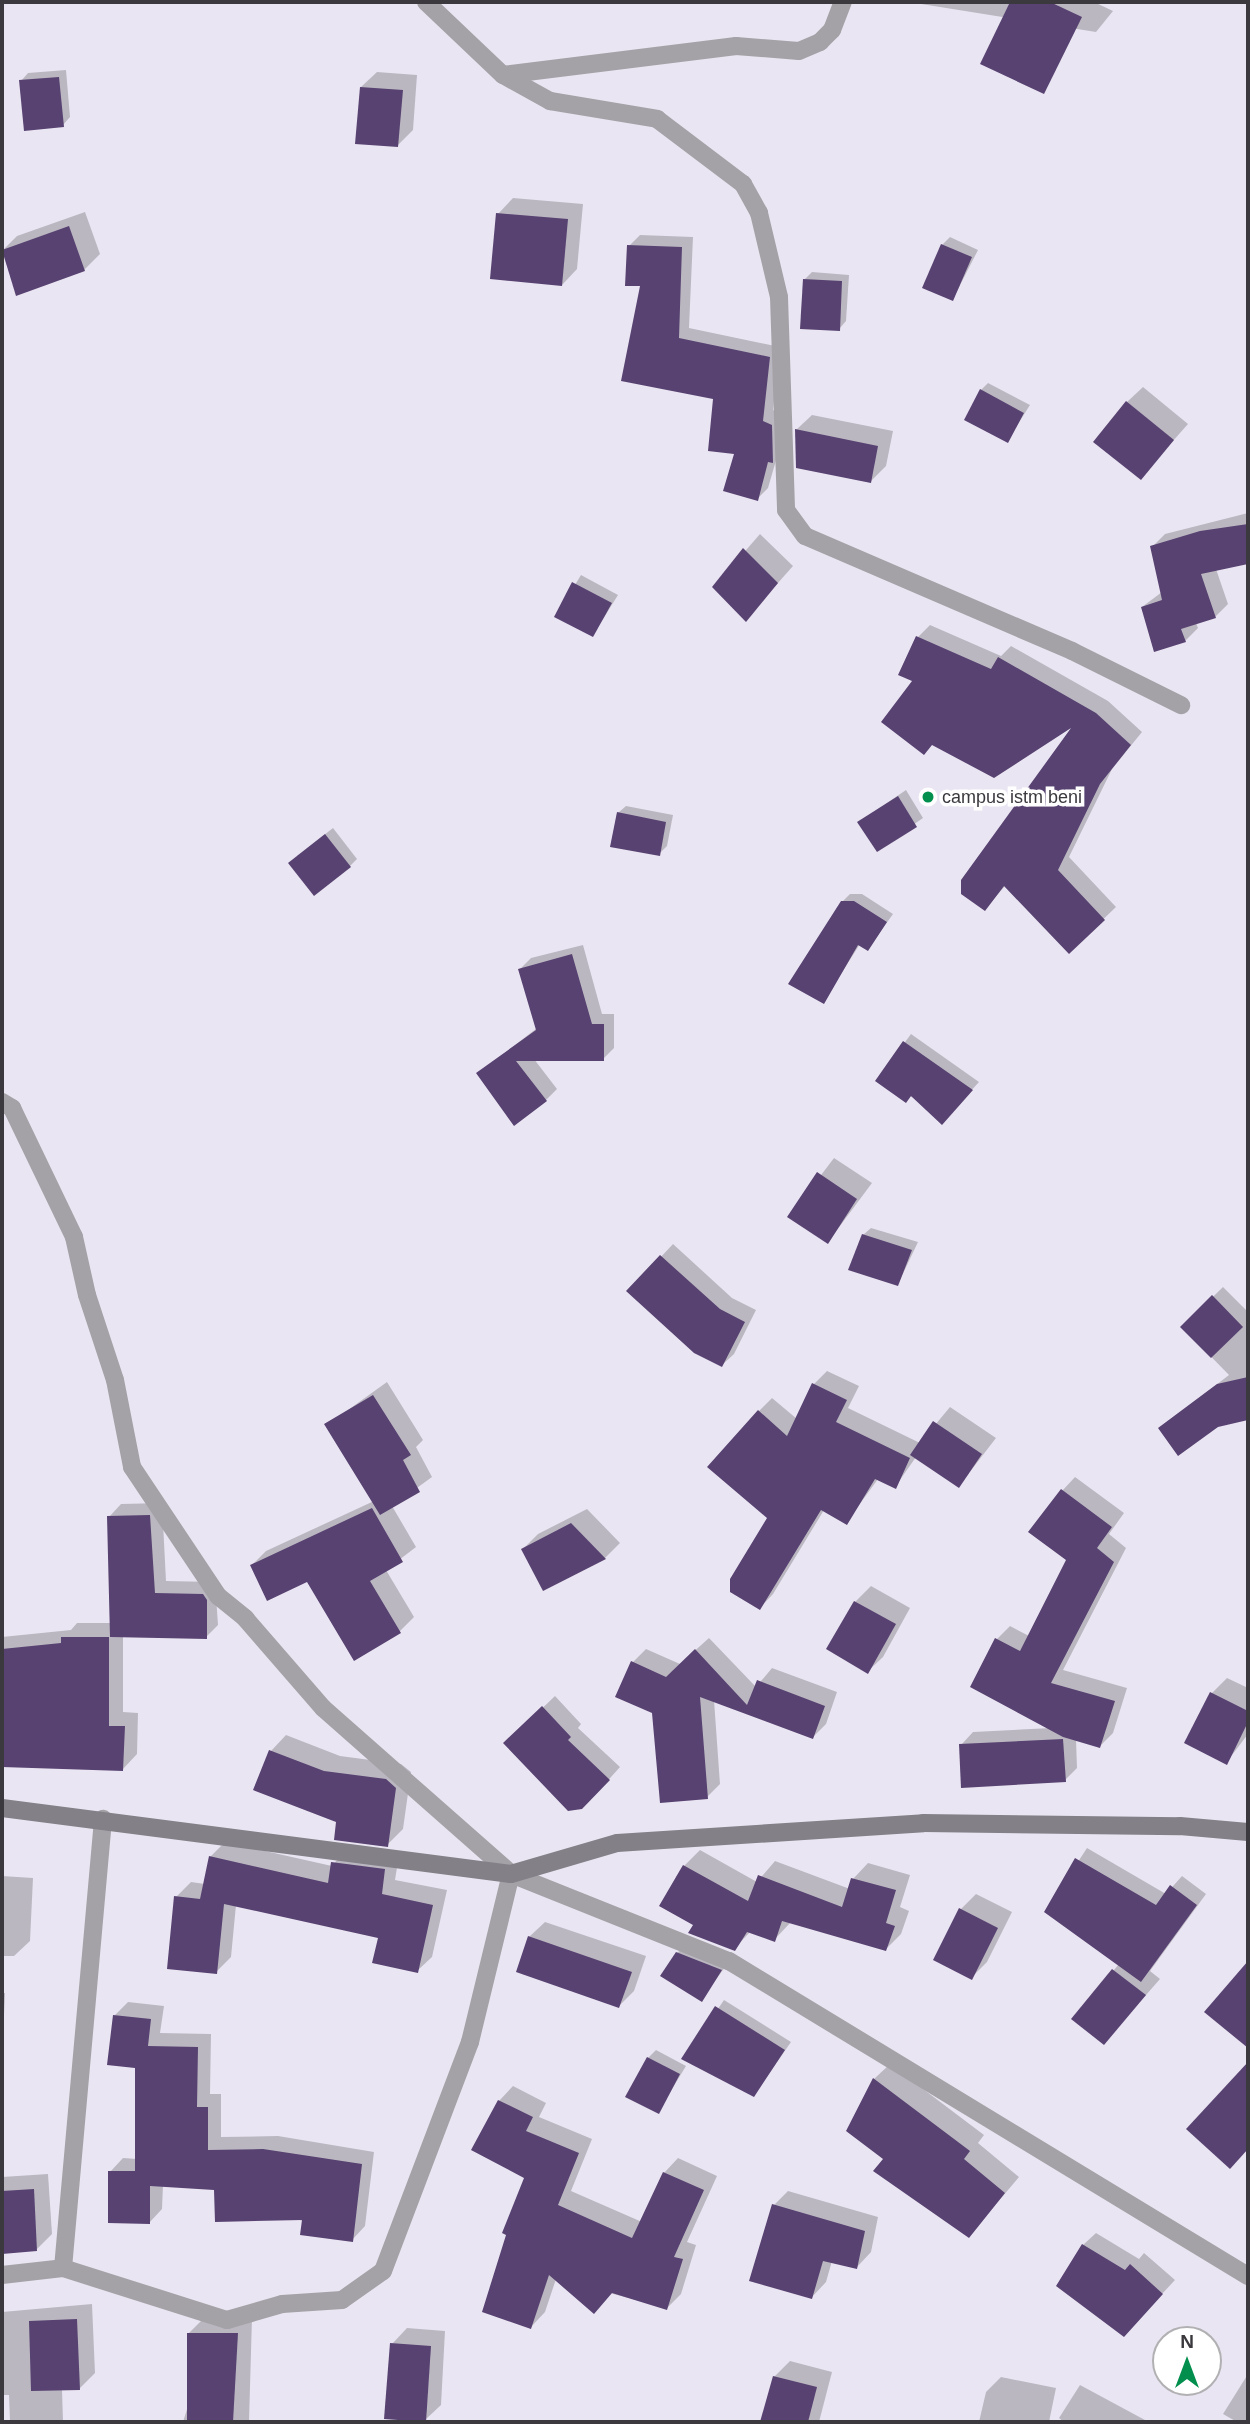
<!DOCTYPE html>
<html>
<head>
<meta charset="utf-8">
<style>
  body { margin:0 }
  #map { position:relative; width:1250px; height:2424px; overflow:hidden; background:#eae5f2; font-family:Arial,sans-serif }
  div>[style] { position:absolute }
  .shadow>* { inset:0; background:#0003 }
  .building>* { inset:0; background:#574271 }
  .street>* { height:18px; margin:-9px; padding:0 9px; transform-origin:9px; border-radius:9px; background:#a4a2a7 }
  .secondary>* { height:18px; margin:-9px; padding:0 9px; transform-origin:9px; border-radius:9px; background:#838088 }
  .dots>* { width:19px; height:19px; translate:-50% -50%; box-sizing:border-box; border:4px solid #fff; border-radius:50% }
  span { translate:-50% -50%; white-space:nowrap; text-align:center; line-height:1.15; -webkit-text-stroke:7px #fff; paint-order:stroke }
  .poi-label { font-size:18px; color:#3b393e }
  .left { translate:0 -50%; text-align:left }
  .frame { position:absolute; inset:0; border:4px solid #3b393e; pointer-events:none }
  .north { position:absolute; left:1152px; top:2326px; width:70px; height:70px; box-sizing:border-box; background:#fff; border:2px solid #b1b0b2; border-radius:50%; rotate:0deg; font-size:19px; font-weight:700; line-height:28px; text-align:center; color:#3b393e }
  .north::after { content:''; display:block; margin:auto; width:24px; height:32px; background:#028f4e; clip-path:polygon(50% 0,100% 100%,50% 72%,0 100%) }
</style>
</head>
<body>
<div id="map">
  <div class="shadow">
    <i style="clip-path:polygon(1094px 2px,1113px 11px,1096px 32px,915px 3px)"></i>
    <i style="clip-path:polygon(66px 70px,70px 117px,63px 125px,21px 81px,28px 73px)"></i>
    <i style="clip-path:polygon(377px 72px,417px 75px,413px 130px,398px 145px,361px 87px)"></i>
    <i style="clip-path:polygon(513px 198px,583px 204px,577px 269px,562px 285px,498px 214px)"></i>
    <i style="clip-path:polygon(85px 212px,100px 254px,84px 270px,17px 294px,2px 251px,17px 236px)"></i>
    <i style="clip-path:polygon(640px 235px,693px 237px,689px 328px,780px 347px,773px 410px,782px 414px,777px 457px,768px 488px,757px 499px,715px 398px,643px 285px,629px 246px)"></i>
    <i style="clip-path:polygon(950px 237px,978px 250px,953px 299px,942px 245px)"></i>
    <i style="clip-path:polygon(812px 272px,849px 275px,846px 321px,839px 329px,805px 279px)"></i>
    <i style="clip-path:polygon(988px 383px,1030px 405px,1007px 441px,981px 390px)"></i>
    <i style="clip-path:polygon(1143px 387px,1188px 424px,1141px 477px,1127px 402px)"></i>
    <i style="clip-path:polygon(812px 415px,893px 431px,886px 466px,871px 481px,796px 430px)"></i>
    <i style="clip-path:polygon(1248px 513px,1248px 562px,1216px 569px,1228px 604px,1215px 617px,1196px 623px,1198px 628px,1185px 641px,1142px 607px,1162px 592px,1152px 547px,1165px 534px)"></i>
    <i style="clip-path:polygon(760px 534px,793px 566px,746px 619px,714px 587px)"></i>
    <i style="clip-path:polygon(581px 575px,618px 595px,593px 635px,556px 616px)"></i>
    <i style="clip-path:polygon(930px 625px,1001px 656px,1011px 646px,1108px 701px,1142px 732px,1112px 769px,1069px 857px,1116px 907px,1069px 952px,1005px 886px,985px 909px,1077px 722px,915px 680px,918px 637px)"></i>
    <i style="clip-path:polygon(906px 790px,923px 818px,877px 850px,859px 822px)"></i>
    <i style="clip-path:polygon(626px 806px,673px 815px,667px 846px,659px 854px,618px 813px)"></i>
    <i style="clip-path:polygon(333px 828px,357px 859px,350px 866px,297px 856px)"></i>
    <i style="clip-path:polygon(850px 894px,862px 894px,893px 914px,868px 949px,860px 944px,823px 1002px,842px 902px)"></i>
    <i style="clip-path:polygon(583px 945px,602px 1014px,614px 1014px,614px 1048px,603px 1059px,534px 1059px,557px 1089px,546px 1100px,478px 1074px,537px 1028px,520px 969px,531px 958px)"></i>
    <i style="clip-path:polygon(911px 1034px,979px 1082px,949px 1115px,877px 1080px)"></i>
    <i style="clip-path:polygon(834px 1158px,872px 1183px,828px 1242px,790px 1216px)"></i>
    <i style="clip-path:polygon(871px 1228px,918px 1242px,898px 1284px,863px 1235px)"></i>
    <i style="clip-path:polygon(673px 1244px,732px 1298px,756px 1310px,734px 1354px,722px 1365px,629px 1291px)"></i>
    <i style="clip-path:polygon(1223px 1287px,1248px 1312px,1248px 1418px,1218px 1426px,1160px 1428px,1229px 1375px,1182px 1327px)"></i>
    <i style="clip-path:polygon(827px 1371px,859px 1386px,848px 1408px,920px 1443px,950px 1407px,996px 1438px,959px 1486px,916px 1457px,895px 1487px,878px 1479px,846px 1523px,824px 1510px,773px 1594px,760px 1608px,769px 1518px,759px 1411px,772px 1398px,797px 1419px,814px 1384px)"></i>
    <i style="clip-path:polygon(387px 1382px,423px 1440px,416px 1447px,432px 1477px,392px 1506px,416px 1547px,386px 1570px,414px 1617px,400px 1631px,355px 1658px,308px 1579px,252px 1565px,266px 1551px,374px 1501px,327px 1425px)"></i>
    <i style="clip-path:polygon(1075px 1477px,1124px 1513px,1109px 1534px,1126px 1548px,1063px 1670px,1127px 1688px,1113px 1733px,1100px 1746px,1076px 1739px,1077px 1768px,1065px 1780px,961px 1745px,973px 1732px,1051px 1728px,972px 1686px,997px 1639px,1010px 1626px,1029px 1636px,1068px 1559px,1062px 1491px)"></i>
    <i style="clip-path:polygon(162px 1503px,166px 1581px,215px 1582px,218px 1625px,206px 1637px,123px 1635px,123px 1712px,138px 1713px,137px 1754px,123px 1769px,2px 1765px,2px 1637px,71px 1630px,77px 1623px,111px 1623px,109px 1517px,121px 1504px)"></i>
    <i style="clip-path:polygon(587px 1509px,620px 1543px,605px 1558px,544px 1589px,523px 1549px,538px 1534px)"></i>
    <i style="clip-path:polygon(871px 1586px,910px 1608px,883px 1657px,867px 1672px,855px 1602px)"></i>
    <i style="clip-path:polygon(709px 1638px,756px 1687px,772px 1668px,837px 1692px,826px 1724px,813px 1737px,714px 1700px,720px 1784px,707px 1797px,654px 1712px,617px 1696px,633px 1662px,646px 1649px,680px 1664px)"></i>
    <i style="clip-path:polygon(1227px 1678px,1248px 1688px,1248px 1734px,1226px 1763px,1212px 1693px)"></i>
    <i style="clip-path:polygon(555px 1696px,581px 1724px,578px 1728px,620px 1767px,594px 1796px,506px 1743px)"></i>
    <i style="clip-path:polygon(286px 1735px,340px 1756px,401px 1764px,411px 1772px,403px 1829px,387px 1845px,338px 1821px,271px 1751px)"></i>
    <i style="clip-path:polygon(225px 1842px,332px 1866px,347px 1848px,399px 1855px,395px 1880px,447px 1890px,432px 1957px,417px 1971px,380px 1937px,236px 1905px,231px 1957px,216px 1972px,176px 1897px,191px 1882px,205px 1884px,210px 1857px)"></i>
    <i style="clip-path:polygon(1087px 1848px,1166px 1894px,1182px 1876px,1206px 1894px,1150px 1971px,1160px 1979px,1104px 2043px,1073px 2019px,1119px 1964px,1046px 1911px)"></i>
    <i style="clip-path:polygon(700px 1850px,757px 1882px,775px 1861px,850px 1889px,853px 1879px,868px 1863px,910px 1875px,900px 1907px,909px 1911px,901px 1934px,886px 1949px,791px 1922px,774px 1940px,751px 1931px,734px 1949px,695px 1925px,684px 1866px)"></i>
    <i style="clip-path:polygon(2px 1876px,33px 1878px,30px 1941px,14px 1956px,2px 1956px)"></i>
    <i style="clip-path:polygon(976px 1894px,1012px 1912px,987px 1962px,971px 1978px,961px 1909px)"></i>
    <i style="clip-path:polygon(545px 1922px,646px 1956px,634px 1991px,619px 2006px,529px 1937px)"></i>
    <i style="clip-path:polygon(685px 1946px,728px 1963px,701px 2000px,677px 1953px)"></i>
    <i style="clip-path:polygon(2px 1993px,5px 1993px,2px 2060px)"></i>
    <i style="clip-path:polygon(724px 2000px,791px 2042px,754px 2095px,684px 2058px)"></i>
    <i style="clip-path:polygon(128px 2002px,164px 2006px,160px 2033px,211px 2034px,210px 2094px,221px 2094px,221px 2137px,278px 2136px,374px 2152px,365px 2226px,352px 2240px,216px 2188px,163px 2185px,162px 2209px,149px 2223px,110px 2172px,123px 2158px,137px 2159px,137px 2066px,115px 2015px)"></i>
    <i style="clip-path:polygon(656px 2050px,686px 2066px,658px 2112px,648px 2058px)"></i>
    <i style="clip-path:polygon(890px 2064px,984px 2135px,978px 2143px,1019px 2177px,969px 2236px,885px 2158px,874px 2079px)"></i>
    <i style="clip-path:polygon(513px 2086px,546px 2103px,539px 2117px,592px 2139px,571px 2191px,642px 2222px,664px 2173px,678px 2158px,717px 2176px,687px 2242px,696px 2245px,681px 2294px,667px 2308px,556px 2279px,545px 2312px,531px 2327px,527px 2177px,499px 2101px)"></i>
    <i style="clip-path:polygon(48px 2174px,52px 2234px,36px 2250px,2px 2252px,2px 2177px)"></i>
    <i style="clip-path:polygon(788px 2191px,878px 2217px,871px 2252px,857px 2267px,832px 2261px,826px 2282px,812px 2297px,774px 2205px)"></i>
    <i style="clip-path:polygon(1096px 2233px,1139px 2259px,1144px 2253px,1175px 2280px,1136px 2322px,1083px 2245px)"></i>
    <i style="clip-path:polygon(92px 2304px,95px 2373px,80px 2388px,62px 2389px,63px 2422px,10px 2422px,9px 2395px,2px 2395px,2px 2312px)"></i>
    <i style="clip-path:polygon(204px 2318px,252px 2318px,249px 2422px,183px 2422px,188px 2406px,188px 2334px)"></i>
    <i style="clip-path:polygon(407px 2328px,445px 2331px,441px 2405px,425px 2420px,392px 2344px)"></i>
    <i style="clip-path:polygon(790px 2361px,832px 2372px,819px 2422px,762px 2422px,774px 2377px)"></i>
    <i style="clip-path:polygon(1248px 2374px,1248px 2422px,1237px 2422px,1223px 2414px)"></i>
    <i style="clip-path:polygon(1001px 2377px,1056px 2388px,1049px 2422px,979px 2422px,986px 2392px)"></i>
    <i style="clip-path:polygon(1080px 2385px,1145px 2420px,1064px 2422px,1059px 2418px)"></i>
  </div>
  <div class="building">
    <i style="clip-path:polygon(1010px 2px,1050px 2px,1082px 17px,1044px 94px,980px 64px)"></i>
    <i style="clip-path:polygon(59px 77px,64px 127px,24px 131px,19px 80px)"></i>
    <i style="clip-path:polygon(360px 87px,403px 90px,398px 147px,355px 144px)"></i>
    <i style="clip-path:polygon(496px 213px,568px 219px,562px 286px,490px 279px)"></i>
    <i style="clip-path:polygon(69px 226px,85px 271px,16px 296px,2px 250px)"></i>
    <i style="clip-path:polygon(941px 244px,972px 257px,953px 301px,922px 288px)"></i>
    <i style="clip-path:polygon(627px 245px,682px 247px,679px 338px,770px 357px,763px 421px,772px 425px,773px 463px,768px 462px,758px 501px,723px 491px,734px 454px,708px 451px,713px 399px,621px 381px,640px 286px,625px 286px)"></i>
    <i style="clip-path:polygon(803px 279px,842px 281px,840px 331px,800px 329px)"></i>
    <i style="clip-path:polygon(980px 389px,1024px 413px,1008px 443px,964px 420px)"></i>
    <i style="clip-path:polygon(1126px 401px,1174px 440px,1141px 480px,1093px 442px)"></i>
    <i style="clip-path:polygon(795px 429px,878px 446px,871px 483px,796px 468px)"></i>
    <i style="clip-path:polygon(1248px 524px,1248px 564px,1201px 574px,1216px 618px,1181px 629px,1186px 642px,1154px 652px,1141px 607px,1162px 600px,1150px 546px,1200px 531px)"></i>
    <i style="clip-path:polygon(743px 548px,778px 583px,746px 622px,712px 587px)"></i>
    <i style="clip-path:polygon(572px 582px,612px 603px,593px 637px,554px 617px)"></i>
    <i style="clip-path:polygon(916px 636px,991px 669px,998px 657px,1096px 713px,1131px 745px,1100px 784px,1058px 870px,1105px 920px,1069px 954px,1004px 886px,985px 911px,961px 894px,961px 880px,1071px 728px,994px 778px,932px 745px,924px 755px,881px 722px,912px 681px,898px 675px)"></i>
    <i style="clip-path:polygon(898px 796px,917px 827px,877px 852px,857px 822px)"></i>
    <i style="clip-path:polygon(617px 812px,666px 822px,660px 856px,610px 847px)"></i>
    <i style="clip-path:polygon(325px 834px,351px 867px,314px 896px,288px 863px)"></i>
    <i style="clip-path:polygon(841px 901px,854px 901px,887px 922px,868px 951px,858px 945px,824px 1004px,788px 984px)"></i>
    <i style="clip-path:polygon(572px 954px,592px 1024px,604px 1024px,604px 1061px,516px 1061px,547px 1101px,514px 1126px,476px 1073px,536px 1030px,518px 969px)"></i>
    <i style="clip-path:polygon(903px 1041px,973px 1090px,942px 1125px,911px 1096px,906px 1103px,875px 1081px)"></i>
    <i style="clip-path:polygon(817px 1172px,857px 1199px,828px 1244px,787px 1217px)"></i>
    <i style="clip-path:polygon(862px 1234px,912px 1250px,898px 1286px,848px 1270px)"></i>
    <i style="clip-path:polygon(660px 1255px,720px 1309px,745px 1322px,722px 1367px,694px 1353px,626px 1291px)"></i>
    <i style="clip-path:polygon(1212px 1295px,1243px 1327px,1211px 1358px,1180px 1327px)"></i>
    <i style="clip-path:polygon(1248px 1377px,1248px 1420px,1218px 1427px,1178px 1456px,1158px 1428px,1217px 1384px)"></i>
    <i style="clip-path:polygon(812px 1383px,847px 1400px,836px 1422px,910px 1458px,896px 1489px,875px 1479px,847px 1525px,821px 1510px,760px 1610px,730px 1592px,730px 1579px,767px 1518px,707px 1467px,758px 1410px,787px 1436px)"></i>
    <i style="clip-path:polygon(373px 1395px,411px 1455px,403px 1460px,420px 1492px,380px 1515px,324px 1424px)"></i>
    <i style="clip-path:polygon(933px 1421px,982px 1454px,959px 1488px,910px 1455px)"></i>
    <i style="clip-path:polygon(1061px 1489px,1112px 1527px,1097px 1548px,1114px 1562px,1051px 1683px,1115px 1701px,1100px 1748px,1063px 1737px,970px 1687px,995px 1638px,1020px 1651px,1066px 1560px,1028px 1532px)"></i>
    <i style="clip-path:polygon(372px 1508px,403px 1562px,370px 1581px,401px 1633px,354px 1661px,307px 1582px,267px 1601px,250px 1565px)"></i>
    <i style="clip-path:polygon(150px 1515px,155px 1593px,203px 1594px,207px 1600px,207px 1639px,110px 1637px,107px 1516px)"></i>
    <i style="clip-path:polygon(571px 1523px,606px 1559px,543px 1591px,521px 1549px)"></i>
    <i style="clip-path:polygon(854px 1601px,896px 1624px,868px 1674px,826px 1649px)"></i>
    <i style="clip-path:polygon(61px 1637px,109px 1637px,109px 1726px,125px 1726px,123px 1771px,2px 1767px,2px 1649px,61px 1643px)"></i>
    <i style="clip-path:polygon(695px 1649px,747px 1705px,757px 1680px,825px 1706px,813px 1739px,700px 1697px,708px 1799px,660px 1803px,652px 1713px,615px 1697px,631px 1661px,666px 1677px)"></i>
    <i style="clip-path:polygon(1210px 1692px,1248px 1711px,1248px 1722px,1227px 1765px,1184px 1743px)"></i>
    <i style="clip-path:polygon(542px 1706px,571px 1737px,568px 1740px,610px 1780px,582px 1809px,568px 1811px,503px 1743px)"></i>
    <i style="clip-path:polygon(1063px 1739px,1066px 1782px,961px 1788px,959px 1744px)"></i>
    <i style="clip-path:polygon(269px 1750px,324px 1771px,386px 1779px,396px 1788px,388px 1847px,334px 1840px,336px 1822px,253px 1790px)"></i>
    <i style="clip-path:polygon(209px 1856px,328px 1883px,331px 1862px,385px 1869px,382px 1894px,433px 1905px,418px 1973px,372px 1963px,378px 1938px,224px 1904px,217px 1974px,167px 1969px,174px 1896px,200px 1899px)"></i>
    <i style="clip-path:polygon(1075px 1858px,1156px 1905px,1170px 1885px,1197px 1905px,1141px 1982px,1044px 1912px)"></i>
    <i style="clip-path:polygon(683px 1865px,748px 1901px,758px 1875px,842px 1907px,851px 1878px,896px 1890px,886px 1923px,895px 1926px,886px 1951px,782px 1921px,775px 1942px,747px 1932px,735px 1951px,688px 1933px,693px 1925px,659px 1906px)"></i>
    <i style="clip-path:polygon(959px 1908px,998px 1928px,972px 1980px,933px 1960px)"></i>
    <i style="clip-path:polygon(528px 1936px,632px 1972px,619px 2008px,516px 1972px)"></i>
    <i style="clip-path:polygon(676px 1952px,722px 1970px,702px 2002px,660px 1976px)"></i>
    <i style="clip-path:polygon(1248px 1961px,1248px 2048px,1204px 2012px)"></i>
    <i style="clip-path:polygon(1112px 1969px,1146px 1995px,1104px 2045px,1071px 2019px)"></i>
    <i style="clip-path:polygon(715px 2006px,785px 2050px,754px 2097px,681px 2059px)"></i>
    <i style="clip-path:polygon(113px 2015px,151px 2019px,148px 2046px,198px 2047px,197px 2107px,208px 2107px,208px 2150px,263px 2149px,362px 2164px,353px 2242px,300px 2235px,302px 2220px,215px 2222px,214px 2190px,150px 2186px,150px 2224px,108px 2223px,108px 2171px,135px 2171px,135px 2068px,107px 2065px)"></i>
    <i style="clip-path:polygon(647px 2057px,680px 2074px,659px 2114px,625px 2097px)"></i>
    <i style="clip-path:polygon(1248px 2062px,1248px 2149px,1230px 2169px,1186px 2129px)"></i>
    <i style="clip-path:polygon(873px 2078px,970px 2151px,964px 2159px,1005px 2193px,969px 2238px,873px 2171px,883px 2159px,846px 2131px)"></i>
    <i style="clip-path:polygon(498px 2100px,533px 2117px,526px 2131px,579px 2153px,558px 2205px,632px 2238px,663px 2172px,704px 2190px,674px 2257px,683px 2259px,667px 2310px,612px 2293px,594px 2314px,549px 2275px,531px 2329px,482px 2312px,506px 2235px,502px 2233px,524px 2178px,471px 2150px)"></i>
    <i style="clip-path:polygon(34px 2189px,37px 2251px,2px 2254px,2px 2191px)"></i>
    <i style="clip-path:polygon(772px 2204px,865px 2231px,857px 2269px,823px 2261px,812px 2299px,749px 2281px)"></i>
    <i style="clip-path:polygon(1082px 2244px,1125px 2270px,1130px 2264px,1163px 2294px,1124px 2337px,1056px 2286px)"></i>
    <i style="clip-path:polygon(77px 2319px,80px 2390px,31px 2391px,29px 2321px)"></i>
    <i style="clip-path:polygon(187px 2333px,238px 2333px,233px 2422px,187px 2422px)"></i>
    <i style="clip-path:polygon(390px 2343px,431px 2346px,426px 2422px,384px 2419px)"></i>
    <i style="clip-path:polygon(773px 2376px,817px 2387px,808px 2422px,760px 2422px)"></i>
  </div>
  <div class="street">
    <i style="left:426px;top:2px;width:106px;rotate:43.5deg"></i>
    <i style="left:503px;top:75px;width:54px;rotate:29deg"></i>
    <i style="left:550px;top:101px;width:109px;rotate:9.5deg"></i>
    <i style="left:657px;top:119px;width:108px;rotate:37.1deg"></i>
    <i style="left:743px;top:184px;width:33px;rotate:61deg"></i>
    <i style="left:759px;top:213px;width:86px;rotate:76.6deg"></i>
    <i style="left:779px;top:297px;width:213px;rotate:88.1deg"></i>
    <i style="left:786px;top:510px;width:32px;rotate:54deg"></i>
    <i style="left:805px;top:536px;width:291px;rotate:23.3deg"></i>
    <i style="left:1072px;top:651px;width:122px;rotate:26.4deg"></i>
    <i style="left:503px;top:75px;width:235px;rotate:-7.1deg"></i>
    <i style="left:736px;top:46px;width:63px;rotate:4.5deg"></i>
    <i style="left:799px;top:51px;width:23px;rotate:-23deg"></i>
    <i style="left:820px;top:42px;width:17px;rotate:-45deg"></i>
    <i style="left:832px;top:30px;width:30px;rotate:-69deg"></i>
    <i style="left:2px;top:1102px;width:12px;rotate:31deg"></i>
    <i style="left:12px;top:1108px;width:143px;rotate:64.3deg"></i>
    <i style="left:74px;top:1237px;width:59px;rotate:77.4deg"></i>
    <i style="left:87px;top:1295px;width:89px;rotate:71.8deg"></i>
    <i style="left:115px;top:1380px;width:89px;rotate:78.9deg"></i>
    <i style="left:132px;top:1467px;width:155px;rotate:56.3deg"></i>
    <i style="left:218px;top:1596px;width:35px;rotate:39deg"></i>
    <i style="left:245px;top:1618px;width:119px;rotate:49.1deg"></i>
    <i style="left:323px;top:1708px;width:251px;rotate:41.4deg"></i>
    <i style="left:511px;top:1874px;width:235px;rotate:21.8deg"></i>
    <i style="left:729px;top:1961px;width:607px;rotate:31.26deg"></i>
    <i style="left:63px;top:2268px;width:451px;rotate:-84.9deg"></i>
    <i style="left:2px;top:2275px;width:61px;rotate:-6.5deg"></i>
    <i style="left:63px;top:2268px;width:172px;rotate:17.6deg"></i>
    <i style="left:227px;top:2320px;width:57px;rotate:-16.2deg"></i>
    <i style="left:282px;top:2304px;width:60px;rotate:-3.8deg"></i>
    <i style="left:342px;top:2300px;width:50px;rotate:-35.3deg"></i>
    <i style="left:383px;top:2271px;width:245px;rotate:-69.2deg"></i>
    <i style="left:470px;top:2042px;width:173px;rotate:-76.3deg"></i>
  </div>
  <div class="secondary">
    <i style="left:2px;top:1808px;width:513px;rotate:7.39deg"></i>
    <i style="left:511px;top:1874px;width:110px;rotate:-16.3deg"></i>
    <i style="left:617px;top:1843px;width:307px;rotate:-3.7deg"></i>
    <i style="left:923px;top:1823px;width:257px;rotate:0.7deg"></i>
    <i style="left:1180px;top:1826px;width:68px;rotate:5deg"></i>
  </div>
  <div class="dots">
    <i style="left:928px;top:797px;background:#028f4e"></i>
  </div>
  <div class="poi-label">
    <span class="left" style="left:942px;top:797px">campus istm beni</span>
  </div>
  <div class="frame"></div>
  <div class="north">N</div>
</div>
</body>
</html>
